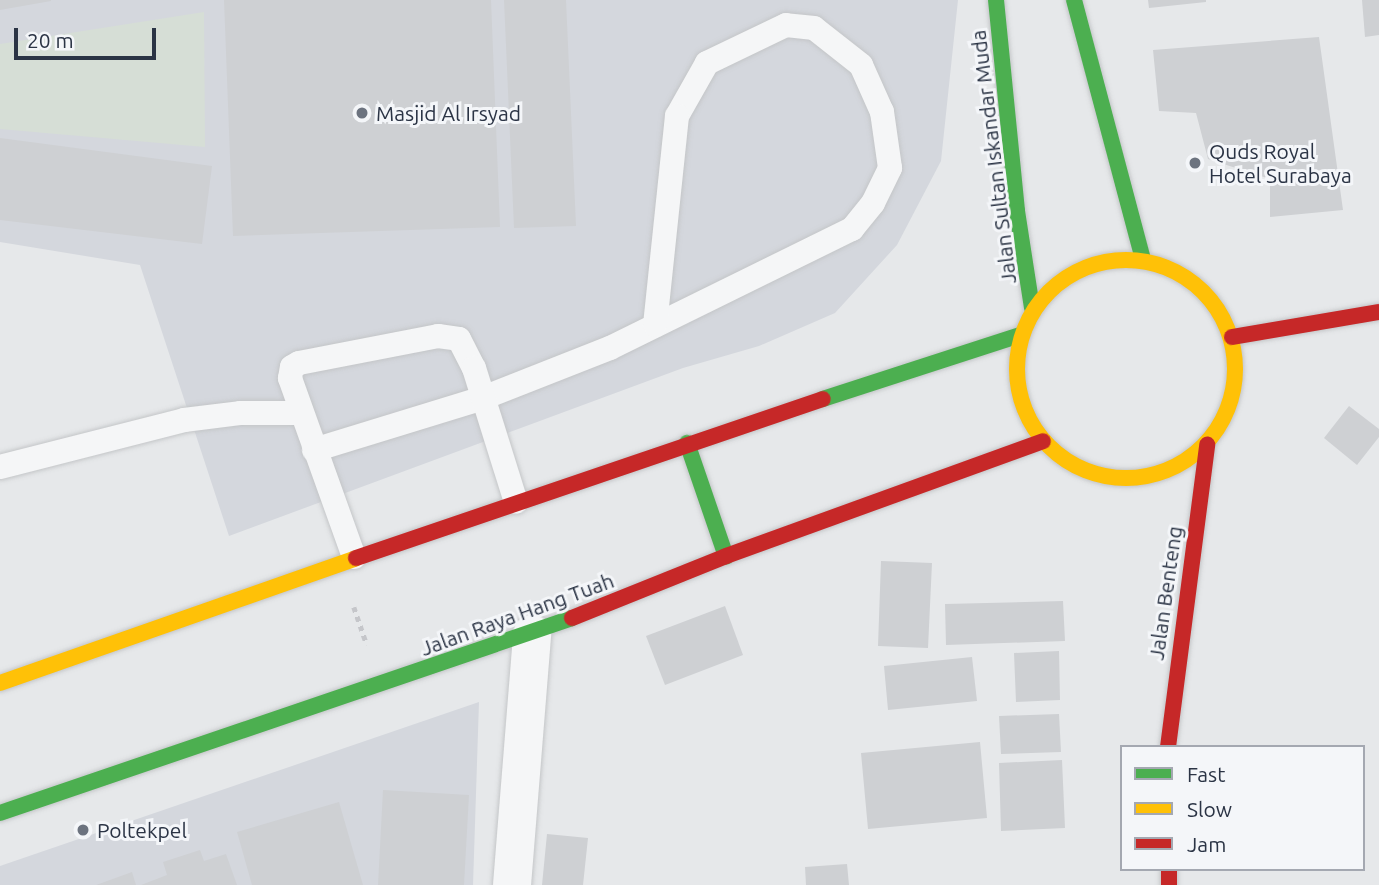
<!DOCTYPE html>
<html>
<head>
<meta charset="utf-8">
<style>
  body { margin:0 }
  #map { position:relative; width:1379px; height:885px; overflow:hidden; background:#e6e8ea; font-family:Ubuntu,sans-serif }
  div>[style] { position:absolute }
  .built>* { inset:0; background:#d4d7dd }
  .green>* { inset:0; background:#d6ded6 }
  .building>* { inset:0; background:#ced0d3 }
  .path>* { height:4.5px; margin-top:-2.25px; transform-origin:0; background:repeating-linear-gradient(90deg,#c5c6ca 0 5px,transparent 0 10px) }
  .roads { filter:drop-shadow(0 0 2px #c4c6c8) drop-shadow(0 0 2px #c4c6c8) }
  .lane>* { height:24px; margin:-12px; padding:0 12px; transform-origin:12px; border-radius:12px; background:#f5f6f7 }
  .street>* { height:38px; margin:-19px; padding:0 19px; transform-origin:19px; border-radius:19px; background:#f5f6f7 }
  .fast>* { height:16px; margin:-8px; padding:0 8px; transform-origin:8px; border-radius:8px; background:#4caf50 }
  .slow>* { height:16px; margin:-8px; padding:0 8px; transform-origin:8px; border-radius:8px; background:#ffc107 }
  .slow>.ring { margin:-8px; padding:0; box-sizing:content-box; background:none; border:16px solid #ffc107; border-radius:50% }
  .jam>* { height:16px; margin:-8px; padding:0 8px; transform-origin:8px; border-radius:8px; background:#c62828 }
  .dots>* { width:19px; height:19px; translate:-50% -50%; box-sizing:border-box; border:4px solid #f4f6f9; border-radius:50% }
  span { translate:-50% -50%; white-space:nowrap; text-align:center; line-height:1.15; -webkit-text-stroke:6px #f4f6f9; paint-order:stroke }
  .poi-label { font-size:21px; color:#2b3445 }
  .left { translate:0 -50%; text-align:left }
  .street-label { font-size:21px; color:#2b3445 }
  .legend { position:absolute; left:1120px; top:745px; width:245px; height:126px; box-sizing:border-box; background:#f4f6f9; border:2px solid #a4a8b1; margin:0; padding:9px 12px; list-style:none; font-size:21px; color:#2b3445 }
  .legend li { display:flex; align-items:center; gap:14px; height:35px }
  .legend b { width:35px; border:2px solid #a4a8b1 }
  .scale { position:absolute; left:14px; top:28px; width:142px; height:32px; box-sizing:border-box; border:4px solid #2b3445; border-top:0; padding-left:9px; font-size:21px; line-height:24px; white-space:nowrap; color:#2b3445; -webkit-text-stroke:5px #f4f6f9; paint-order:stroke }
</style>
</head>
<body>
<div id="map">
  <div class="built">
    <i style="clip-path:polygon(0 0,958px 0,941px 161px,897px 245px,835px 313px,759px 346px,683px 368px,229px 536px,140px 265px,0 242px)"></i>
    <i style="clip-path:polygon(479px 702px,473px 885px,0 885px,0 866px)"></i>
  </div>
  <div class="green">
    <i style="clip-path:polygon(204px 12px,205px 147px,0 129px,0 44px)"></i>
  </div>
  <div class="building">
    <i style="clip-path:polygon(0 0,51px 0,51px 1px,0 10px)"></i>
    <i style="clip-path:polygon(224px 0,491px 0,500px 227px,233px 236px)"></i>
    <i style="clip-path:polygon(504px 0,566px 0,576px 226px,514px 228px)"></i>
    <i style="clip-path:polygon(1148px 0,1206px 0,1206px 2px,1149px 8px)"></i>
    <i style="clip-path:polygon(1362px 0,1379px 0,1379px 35px,1365px 37px)"></i>
    <i style="clip-path:polygon(1319px 37px,1343px 210px,1270px 217px,1270px 179px,1208px 159px,1196px 113px,1159px 111px,1153px 50px)"></i>
    <i style="clip-path:polygon(0 138px,212px 166px,202px 244px,0 220px)"></i>
    <i style="clip-path:polygon(1349px 406px,1379px 429px,1379px 437px,1357px 465px,1324px 438px)"></i>
    <i style="clip-path:polygon(881px 561px,932px 563px,928px 648px,878px 646px)"></i>
    <i style="clip-path:polygon(1063px 601px,1065px 641px,946px 645px,945px 604px)"></i>
    <i style="clip-path:polygon(725px 606px,743px 655px,665px 685px,646px 636px)"></i>
    <i style="clip-path:polygon(1059px 651px,1060px 700px,1016px 702px,1014px 653px)"></i>
    <i style="clip-path:polygon(972px 657px,977px 701px,888px 710px,884px 666px)"></i>
    <i style="clip-path:polygon(1059px 714px,1061px 752px,1001px 754px,999px 716px)"></i>
    <i style="clip-path:polygon(980px 742px,987px 818px,868px 829px,861px 753px)"></i>
    <i style="clip-path:polygon(1062px 760px,1065px 828px,1001px 831px,999px 763px)"></i>
    <i style="clip-path:polygon(383px 790px,469px 795px,464px 885px,378px 885px)"></i>
    <i style="clip-path:polygon(339px 802px,363px 885px,252px 885px,237px 832px)"></i>
    <i style="clip-path:polygon(547px 834px,588px 838px,583px 885px,542px 885px)"></i>
    <i style="clip-path:polygon(200px 850px,204px 861px,226px 854px,237px 885px,141px 885px,167px 875px,163px 862px)"></i>
    <i style="clip-path:polygon(847px 864px,849px 885px,806px 885px,805px 867px)"></i>
    <i style="clip-path:polygon(132px 872px,136px 885px,96px 885px)"></i>
  </div>
  <div class="path">
    <i style="left:354px;top:607px;width:40px;rotate:71.1deg"></i>
  </div>
  <div class="roads">
    <div class="lane">
      <i style="left:314px;top:450px;width:177px;rotate:-17.1deg"></i>
      <i style="left:483px;top:398px;width:136px;rotate:-21.5deg"></i>
      <i style="left:610px;top:348px;width:270px;rotate:-26.2deg"></i>
      <i style="left:852px;top:229px;width:33px;rotate:-51deg"></i>
      <i style="left:873px;top:203px;width:39px;rotate:-64deg"></i>
      <i style="left:890px;top:168px;width:57px;rotate:-98.1deg"></i>
      <i style="left:882px;top:112px;width:51px;rotate:-114.1deg"></i>
      <i style="left:861px;top:65px;width:60px;rotate:-141.8deg"></i>
      <i style="left:814px;top:28px;width:28px;rotate:-174deg"></i>
      <i style="left:786px;top:25px;width:88px;rotate:154.3deg"></i>
      <i style="left:707px;top:63px;width:61px;rotate:119.5deg"></i>
      <i style="left:677px;top:116px;width:210px;rotate:96deg"></i>
      <i style="left:0;top:467px;width:190px;rotate:-14.3deg"></i>
      <i style="left:184px;top:420px;width:56px;rotate:-7.1deg"></i>
      <i style="left:240px;top:413px;width:60px"></i>
      <i style="left:354px;top:557px;width:190px;rotate:-109.7deg"></i>
      <i style="left:290px;top:378px;width:11px;rotate:-80deg"></i>
      <i style="left:292px;top:367px;width:8px;rotate:-30deg"></i>
      <i style="left:299px;top:363px;width:142px;rotate:-11deg"></i>
      <i style="left:438px;top:336px;width:21px;rotate:8deg"></i>
      <i style="left:459px;top:339px;width:33px;rotate:63deg"></i>
      <i style="left:474px;top:368px;width:140px;rotate:72.6deg"></i>
    </div>
    <div class="street">
      <i style="left:512px;top:885px;width:252px;rotate:-85.4deg"></i>
    </div>
    <div class="fast">
      <i style="left:996px;top:0;width:212px;rotate:84.3deg"></i>
      <i style="left:1017px;top:211px;width:98px;rotate:81.2deg"></i>
      <i style="left:1074px;top:0;width:268px;rotate:75.1deg"></i>
      <i style="left:823px;top:399px;width:207px;rotate:-18deg"></i>
      <i style="left:687px;top:443px;width:120px;rotate:71deg"></i>
      <i style="left:0;top:813px;width:604px;rotate:-18.82deg"></i>
    </div>
    <div class="slow">
      <i class="ring" style="left:1017px;top:260px;width:202px;height:202px"></i>
      <i style="left:0;top:683px;width:377px;rotate:-19.3deg"></i>
    </div>
    <div class="jam">
      <i style="left:1232px;top:337px;width:149px;rotate:-9.7deg"></i>
      <i style="left:356px;top:558px;width:493px;rotate:-18.8deg"></i>
      <i style="left:572px;top:618px;width:166px;rotate:-21.9deg"></i>
      <i style="left:726px;top:556px;width:337px;rotate:-19.9deg"></i>
      <i style="left:1168px;top:747px;width:305px;rotate:-82.6deg"></i>
      <i style="left:1169px;top:869px;width:16px;rotate:90deg"></i>
    </div>
  </div>
  <div class="dots">
    <i style="left:362px;top:113px;background:#6c737f"></i>
    <i style="left:1195px;top:163px;background:#6c737f"></i>
    <i style="left:83px;top:830px;background:#6c737f"></i>
  </div>
  <div class="poi-label">
    <span class="left" style="left:376px;top:113px">Masjid Al Irsyad</span>
    <span class="left" style="left:1209px;top:163px">Quds Royal<br>Hotel Surabaya</span>
    <span class="left" style="left:97px;top:830px">Poltekpel</span>
  </div>
  <div class="street-label">
    <span style="left:993px;top:157px;rotate:-97deg">Jalan Sultan Iskandar Muda</span>
    <span style="left:1165px;top:593px;rotate:-82deg">Jalan Benteng</span>
    <span style="left:517px;top:614px;rotate:-20deg">Jalan Raya Hang Tuah</span>
  </div>
  <ul class="legend">
  <li><b style="height:9px;background:#4caf50"></b>Fast</li>
  <li><b style="height:9px;background:#ffc107"></b>Slow</li>
  <li><b style="height:9px;background:#c62828"></b>Jam</li>
  </ul>
  <div class="scale">20 m</div>
</div>
</body>
</html>
